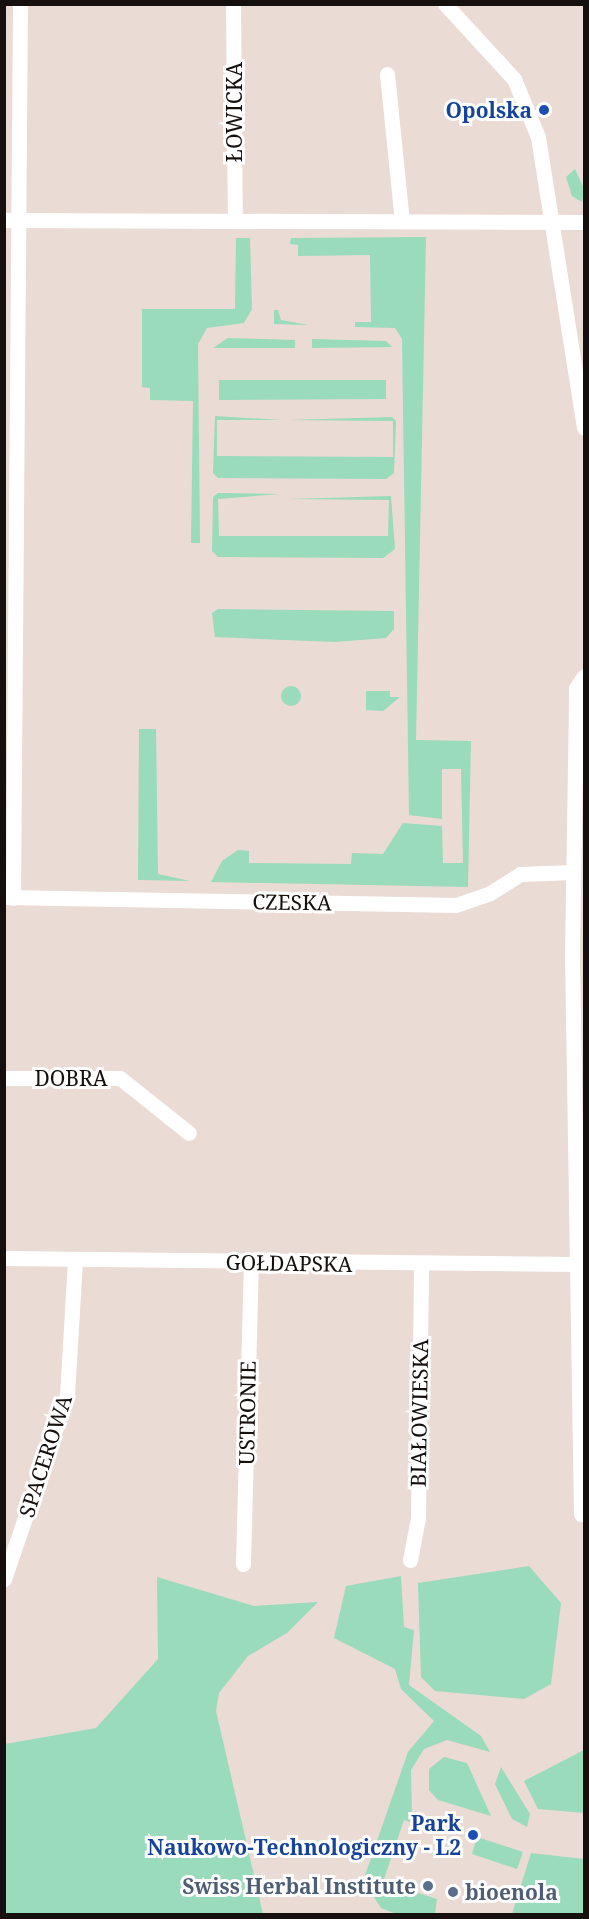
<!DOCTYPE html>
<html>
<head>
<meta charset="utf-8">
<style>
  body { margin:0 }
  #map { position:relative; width:589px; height:1919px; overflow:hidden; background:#eadbd4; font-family:"Noto Serif",serif }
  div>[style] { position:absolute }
  .green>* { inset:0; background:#99dbba }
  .round { border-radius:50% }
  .minor>* { height:15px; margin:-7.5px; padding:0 7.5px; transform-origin:7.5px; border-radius:7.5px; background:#fff }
  .dots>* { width:16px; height:16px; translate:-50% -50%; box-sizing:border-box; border:3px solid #fff; border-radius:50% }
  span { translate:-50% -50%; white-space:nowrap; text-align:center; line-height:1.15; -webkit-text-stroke:6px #fff; paint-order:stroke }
  .transit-label { font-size:21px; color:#164399; font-weight:700 }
  .right { translate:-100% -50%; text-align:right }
  .street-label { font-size:21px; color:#15100e }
  .service-label { font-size:21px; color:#4e5e75; font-weight:700 }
  .left { translate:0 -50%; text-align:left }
  .frame { position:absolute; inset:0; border:6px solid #15100e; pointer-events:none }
</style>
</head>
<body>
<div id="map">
  <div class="green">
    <i style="clip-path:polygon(575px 169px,584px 189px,582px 202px,572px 196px,566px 177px)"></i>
    <i style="clip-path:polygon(426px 237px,416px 740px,471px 741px,468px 887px,211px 882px,222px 861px,238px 850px,249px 851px,249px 863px,351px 864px,352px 853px,383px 854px,403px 823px,442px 826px,443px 863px,463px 863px,461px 769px,442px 769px,442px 819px,409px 815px,402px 339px,395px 328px,355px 327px,355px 322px,371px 322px,370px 255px,298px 256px,298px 245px,290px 244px,291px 238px)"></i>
    <i style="clip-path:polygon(236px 238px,250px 238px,252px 309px,244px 323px,207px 328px,198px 344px,200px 543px,191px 543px,193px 401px,150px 400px,150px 388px,142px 387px,142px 309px,235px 309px)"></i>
    <i style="clip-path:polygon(278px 310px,281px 320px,308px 325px,274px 324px,274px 310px)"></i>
    <i style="clip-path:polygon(228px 338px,295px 340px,295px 348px,213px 348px)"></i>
    <i style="clip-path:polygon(312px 339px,386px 341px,392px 347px,312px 348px)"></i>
    <i style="clip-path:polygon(219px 380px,386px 380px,386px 399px,219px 400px)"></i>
    <i style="clip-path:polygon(215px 416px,283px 420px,217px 420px,217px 456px,393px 457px,393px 421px,288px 420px,392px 417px,396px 421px,394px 473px,386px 479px,218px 478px,213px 473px)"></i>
    <i style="clip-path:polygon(218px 493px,280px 494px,218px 499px,219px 536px,388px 536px,389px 500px,289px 499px,391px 496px,395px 549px,383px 558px,218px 557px,212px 551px,213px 497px)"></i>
    <i style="clip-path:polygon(218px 609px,394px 611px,394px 629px,386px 638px,335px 642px,215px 637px,212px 613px)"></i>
    <i class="round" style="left:281px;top:686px;width:20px;height:20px"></i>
    <i style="clip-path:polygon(366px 691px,390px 691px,390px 697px,400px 697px,383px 711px,366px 710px)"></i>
    <i style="clip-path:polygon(139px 729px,156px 729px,158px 874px,190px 881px,138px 880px)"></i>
    <i style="clip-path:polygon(529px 1566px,561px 1603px,551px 1684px,524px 1699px,435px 1691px,421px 1677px,418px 1583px)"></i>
    <i style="clip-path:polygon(401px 1576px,404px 1627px,414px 1630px,409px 1685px,481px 1736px,490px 1752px,447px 1740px,424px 1749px,411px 1770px,412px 1815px,410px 1822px,404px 1820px,383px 1882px,437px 1899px,435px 1914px,396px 1914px,381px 1908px,363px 1881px,408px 1752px,434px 1721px,401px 1689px,395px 1669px,334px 1638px,346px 1586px)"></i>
    <i style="clip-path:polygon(157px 1577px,254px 1606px,318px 1602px,287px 1633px,248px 1656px,219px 1693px,216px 1711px,263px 1914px,5px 1914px,5px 1744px,96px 1728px,158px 1659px)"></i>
    <i style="clip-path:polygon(584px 1750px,584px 1813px,538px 1809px,524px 1781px)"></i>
    <i style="clip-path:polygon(444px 1757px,467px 1763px,491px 1816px,438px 1800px,429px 1790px,429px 1769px)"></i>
    <i style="clip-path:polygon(501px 1767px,530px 1814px,527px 1827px,512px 1819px,495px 1784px)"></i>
    <i style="clip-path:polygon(477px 1837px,523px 1852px,517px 1869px,472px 1854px)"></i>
    <i style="clip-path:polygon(531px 1853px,584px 1859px,584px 1914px,512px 1914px)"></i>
  </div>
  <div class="minor">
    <i style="left:233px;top:4px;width:216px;rotate:89.5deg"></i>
    <i style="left:445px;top:4px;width:102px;rotate:47.4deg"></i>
    <i style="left:514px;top:79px;width:63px;rotate:67.5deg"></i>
    <i style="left:538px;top:137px;width:294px;rotate:81deg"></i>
    <i style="left:387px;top:74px;width:148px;rotate:84.2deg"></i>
    <i style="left:4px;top:220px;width:580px;rotate:0.2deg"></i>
    <i style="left:4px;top:897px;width:452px;rotate:1deg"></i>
    <i style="left:456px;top:905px;width:36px;rotate:-19deg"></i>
    <i style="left:490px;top:893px;width:36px;rotate:-32deg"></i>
    <i style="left:520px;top:874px;width:53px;rotate:-2.2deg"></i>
    <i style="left:13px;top:898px;width:894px;rotate:-89.55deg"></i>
    <i style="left:4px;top:1078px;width:116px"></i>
    <i style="left:120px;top:1078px;width:88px;rotate:38.6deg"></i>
    <i style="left:4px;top:1258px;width:570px;rotate:0.6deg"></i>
    <i style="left:581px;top:1514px;width:558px;rotate:-90.92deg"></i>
    <i style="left:572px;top:956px;width:268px;rotate:-89.1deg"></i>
    <i style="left:576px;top:688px;width:14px;rotate:-56deg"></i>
    <i style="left:410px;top:1560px;width:43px;rotate:-79.2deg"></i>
    <i style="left:418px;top:1518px;width:253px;rotate:-89.3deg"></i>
    <i style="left:243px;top:1564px;width:301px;rotate:-88.5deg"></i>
    <i style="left:4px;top:1579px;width:194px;rotate:-71.1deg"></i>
    <i style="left:67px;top:1395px;width:136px;rotate:-86.6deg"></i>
  </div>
  <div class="dots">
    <i style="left:544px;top:110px;background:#1a4fb4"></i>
    <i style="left:473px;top:1835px;background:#1a4fb4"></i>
    <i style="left:428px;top:1886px;background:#5c6f8a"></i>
    <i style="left:453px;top:1892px;background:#5c6f8a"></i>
  </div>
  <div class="transit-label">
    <span class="right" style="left:532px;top:110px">Opolska</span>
    <span class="right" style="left:461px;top:1835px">Park<br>Naukowo-Technologiczny - L2</span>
  </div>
  <div class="street-label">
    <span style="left:234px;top:112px;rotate:-90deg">ŁOWICKA</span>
    <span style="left:292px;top:902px;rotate:1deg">CZESKA</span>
    <span style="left:71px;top:1078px">DOBRA</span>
    <span style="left:289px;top:1263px;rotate:1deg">GOŁDAPSKA</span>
    <span style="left:247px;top:1413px;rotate:-89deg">USTRONIE</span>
    <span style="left:419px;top:1413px;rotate:-89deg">BIAŁOWIESKA</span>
    <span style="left:45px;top:1456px;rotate:-72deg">SPACEROWA</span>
  </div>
  <div class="service-label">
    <span class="right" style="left:416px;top:1886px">Swiss Herbal Institute</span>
    <span class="left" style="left:465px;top:1892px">bioenola</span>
  </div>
  <div class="frame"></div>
</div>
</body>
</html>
